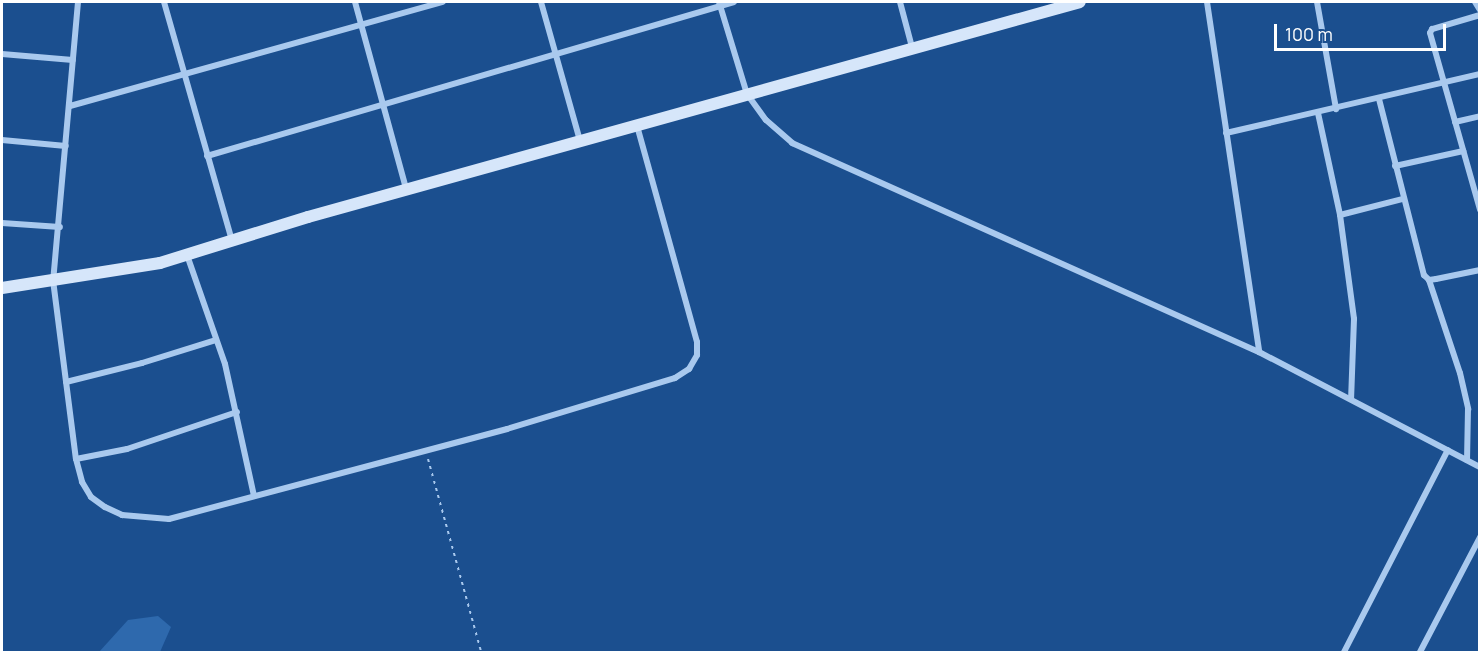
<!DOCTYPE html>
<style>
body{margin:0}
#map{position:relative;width:1481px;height:654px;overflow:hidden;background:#1b4f8f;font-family:Manrope,sans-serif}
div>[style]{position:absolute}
.green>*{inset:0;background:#2e69ad}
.path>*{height:2px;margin-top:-1px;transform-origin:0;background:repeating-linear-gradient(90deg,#a9c9ee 0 3px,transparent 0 7.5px)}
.street>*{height:6px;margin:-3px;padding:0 3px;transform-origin:3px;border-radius:3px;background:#a9c9ee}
.secondary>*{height:12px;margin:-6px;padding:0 6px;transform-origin:6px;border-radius:6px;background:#d6e6fa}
span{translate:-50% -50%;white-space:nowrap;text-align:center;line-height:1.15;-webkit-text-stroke:6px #1b4f8f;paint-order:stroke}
.frame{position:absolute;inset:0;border:3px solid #fff;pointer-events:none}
.scale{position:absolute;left:1274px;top:24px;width:172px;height:27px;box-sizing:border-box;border:3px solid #fff;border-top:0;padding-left:8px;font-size:18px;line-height:21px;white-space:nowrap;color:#fff;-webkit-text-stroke:4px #1b4f8f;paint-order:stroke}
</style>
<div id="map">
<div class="green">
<i style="clip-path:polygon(158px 616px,171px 627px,160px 652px,99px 652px,128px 620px)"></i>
</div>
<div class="path">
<i style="left:428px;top:459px;width:200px;rotate:74.6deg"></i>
</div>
<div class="street">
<i style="left:78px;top:2px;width:279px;rotate:95.1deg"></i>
<i style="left:53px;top:280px;width:180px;rotate:82.7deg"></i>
<i style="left:76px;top:459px;width:24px;rotate:75deg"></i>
<i style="left:82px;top:482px;width:17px;rotate:59deg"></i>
<i style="left:91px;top:497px;width:17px;rotate:36deg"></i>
<i style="left:105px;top:507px;width:19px;rotate:25deg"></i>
<i style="left:122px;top:515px;width:47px;rotate:4.9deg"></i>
<i style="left:169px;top:519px;width:350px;rotate:-14.9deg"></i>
<i style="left:507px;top:429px;width:176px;rotate:-16.9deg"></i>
<i style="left:675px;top:378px;width:17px;rotate:-33deg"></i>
<i style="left:689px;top:369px;width:16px;rotate:-60deg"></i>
<i style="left:697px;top:355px;width:13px;rotate:-90deg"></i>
<i style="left:697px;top:342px;width:225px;rotate:-105.5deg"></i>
<i style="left:164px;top:2px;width:248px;rotate:74.1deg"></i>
<i style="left:355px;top:2px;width:194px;rotate:74.7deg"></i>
<i style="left:541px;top:2px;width:144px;rotate:74.3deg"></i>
<i style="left:719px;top:2px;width:96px;rotate:73.1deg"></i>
<i style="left:747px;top:94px;width:32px;rotate:54deg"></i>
<i style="left:766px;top:120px;width:35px;rotate:41deg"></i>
<i style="left:792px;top:143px;width:512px;rotate:24.11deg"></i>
<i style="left:1259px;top:352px;width:249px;rotate:27.5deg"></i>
<i style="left:900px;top:2px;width:47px;rotate:75.1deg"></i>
<i style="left:1207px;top:2px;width:354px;rotate:81.5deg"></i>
<i style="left:1317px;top:2px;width:109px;rotate:79.9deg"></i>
<i style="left:1475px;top:2px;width:9px;rotate:58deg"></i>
<i style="left:1480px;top:15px;width:50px;rotate:163.7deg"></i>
<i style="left:1432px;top:29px;width:4px;rotate:117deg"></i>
<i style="left:1430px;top:33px;width:184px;rotate:74.2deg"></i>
<i style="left:2px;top:54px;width:71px;rotate:4.8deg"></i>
<i style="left:1379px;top:99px;width:182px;rotate:75.7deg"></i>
<i style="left:1424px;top:275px;width:7px;rotate:45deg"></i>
<i style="left:1429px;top:280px;width:7px;rotate:-8deg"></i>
<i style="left:1436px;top:279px;width:45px;rotate:-11.6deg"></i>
<i style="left:70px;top:106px;width:387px;rotate:-15.6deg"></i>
<i style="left:1318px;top:113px;width:104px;rotate:77.8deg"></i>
<i style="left:1340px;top:215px;width:105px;rotate:82.3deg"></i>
<i style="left:1354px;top:319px;width:80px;rotate:92.1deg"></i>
<i style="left:1455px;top:122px;width:26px;rotate:-13deg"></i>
<i style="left:1226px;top:133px;width:261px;rotate:-13.1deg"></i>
<i style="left:2px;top:140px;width:64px;rotate:5.4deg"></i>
<i style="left:207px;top:156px;width:549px;rotate:-16.29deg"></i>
<i style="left:1395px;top:166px;width:70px;rotate:-12.4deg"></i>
<i style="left:1340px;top:215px;width:65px;rotate:-14.3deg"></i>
<i style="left:2px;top:223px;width:58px;rotate:3.9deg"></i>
<i style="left:187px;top:255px;width:115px;rotate:70.8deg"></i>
<i style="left:225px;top:364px;width:135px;rotate:77.6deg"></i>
<i style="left:1429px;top:280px;width:98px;rotate:71.6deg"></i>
<i style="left:1460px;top:373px;width:37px;rotate:77deg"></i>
<i style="left:1468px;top:409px;width:51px;rotate:91.1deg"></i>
<i style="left:66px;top:382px;width:78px;rotate:-14deg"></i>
<i style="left:142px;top:363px;width:77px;rotate:-17.3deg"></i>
<i style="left:76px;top:459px;width:52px;rotate:-11.1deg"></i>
<i style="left:127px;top:449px;width:116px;rotate:-18.6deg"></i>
<i style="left:1344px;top:652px;width:227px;rotate:-62.8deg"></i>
<i style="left:1420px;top:652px;width:130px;rotate:-62.4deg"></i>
</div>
<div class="secondary">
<i style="left:2px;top:288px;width:160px;rotate:-9deg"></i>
<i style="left:160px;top:263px;width:155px;rotate:-17.3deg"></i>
<i style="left:308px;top:217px;width:801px;rotate:-15.56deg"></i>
</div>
<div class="frame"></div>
<div class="scale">100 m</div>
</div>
